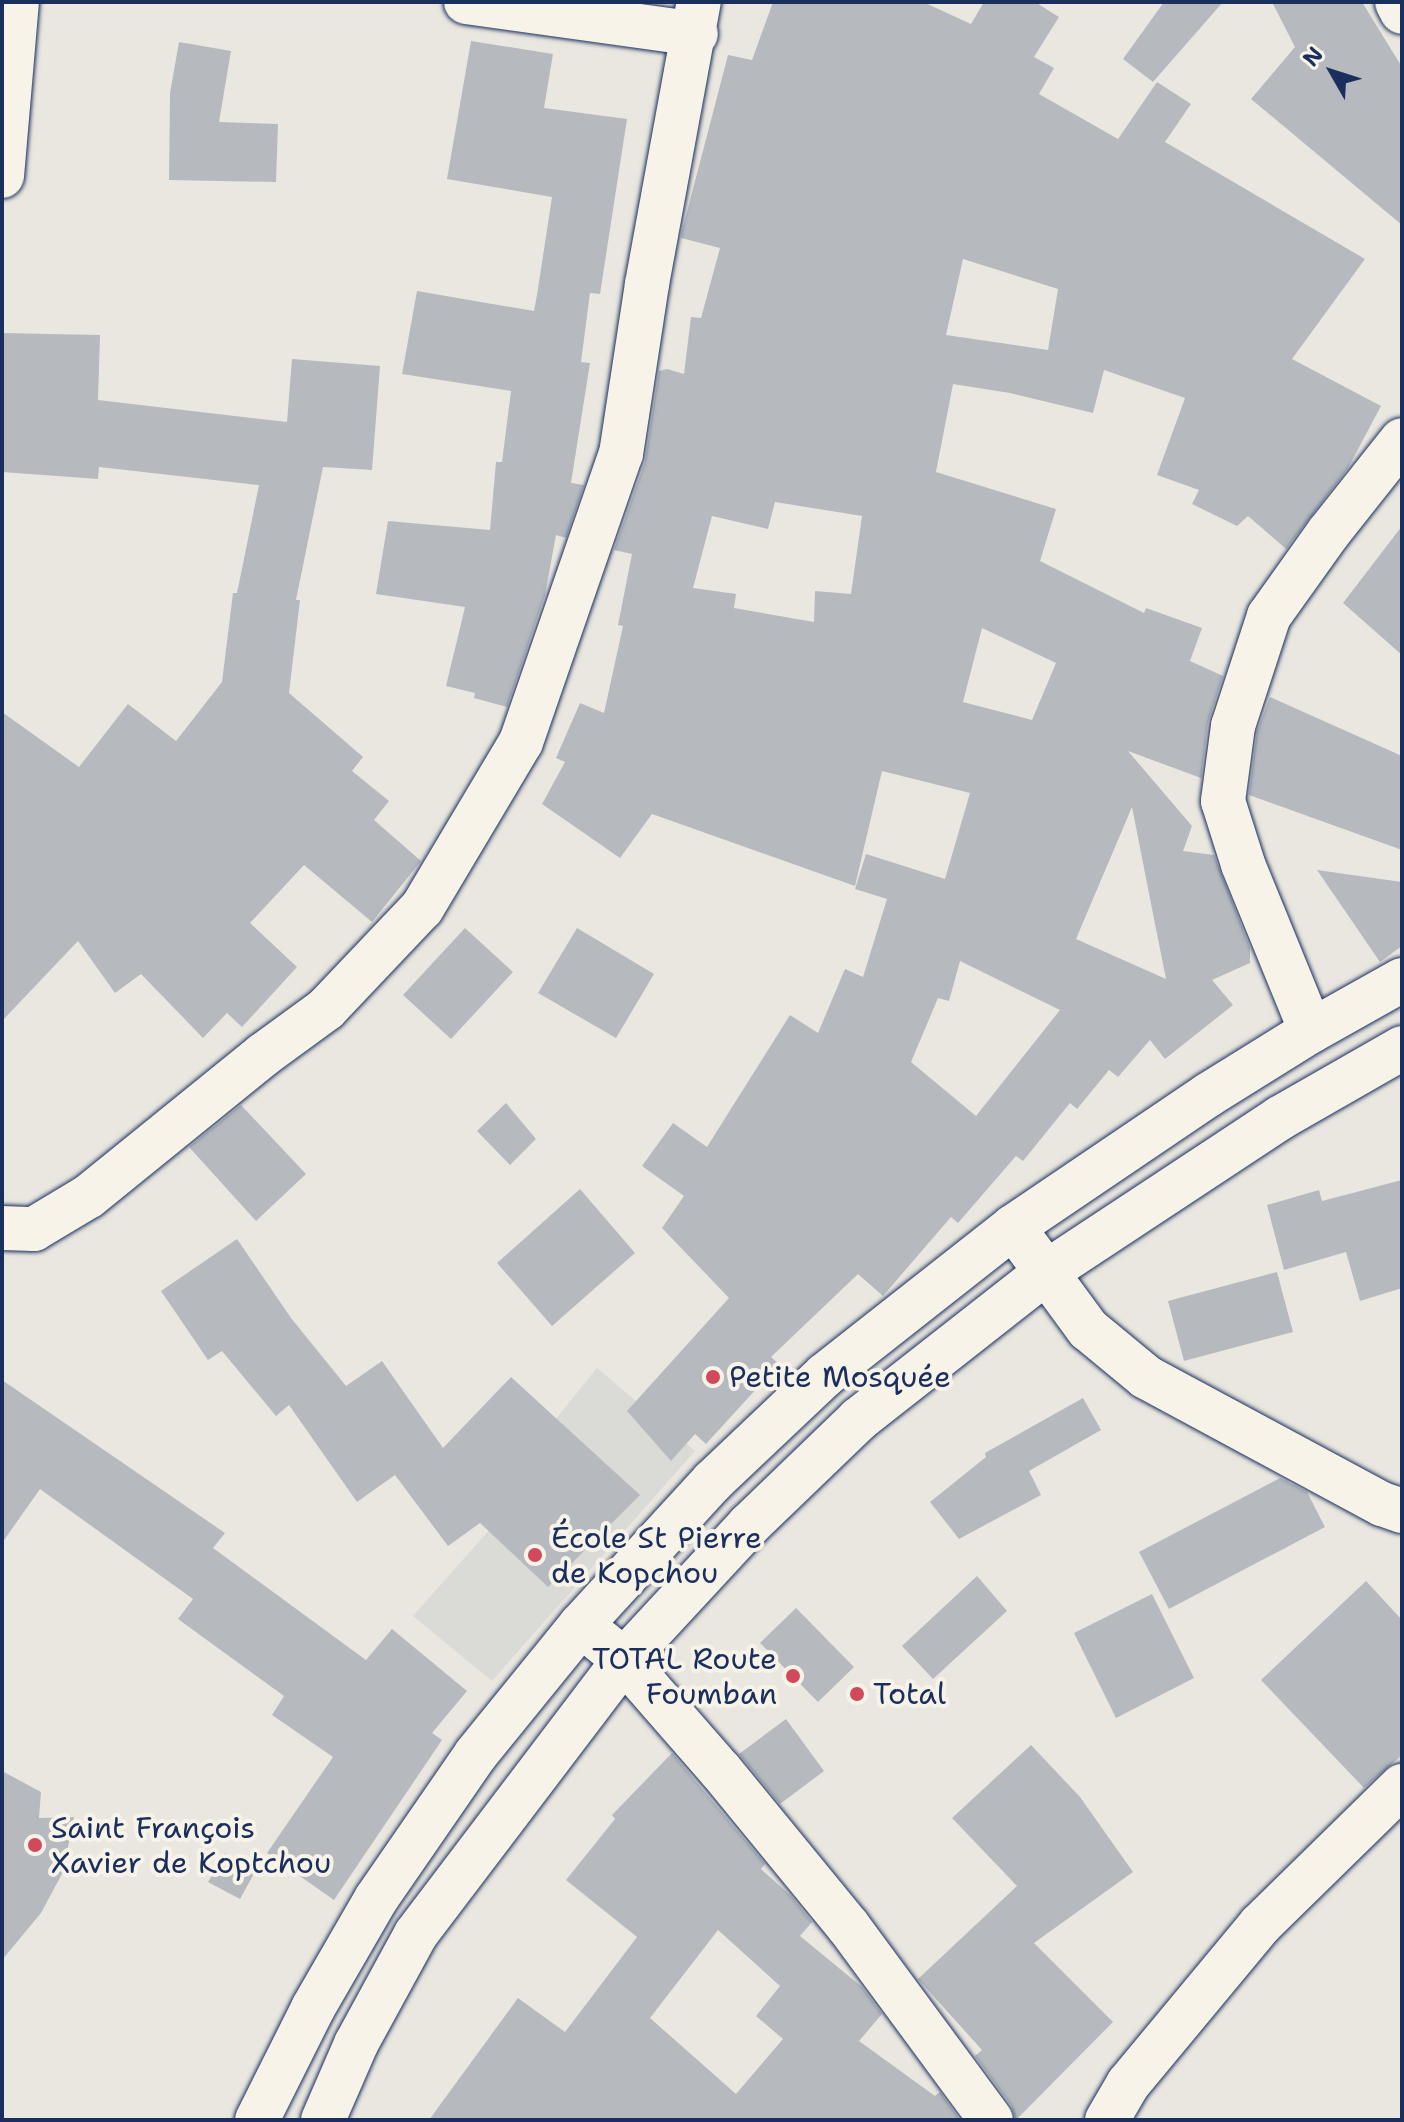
<!DOCTYPE html>
<meta charset="utf-8">
<style>
body{margin:0}
#map{position:relative;width:1404px;height:2122px;overflow:hidden;background:#eae7e0;font-family:"Shantell Sans",sans-serif}
div>[style]{position:absolute}
.built>*{inset:0;background:#dadad6}
.building>*{inset:0;background:#b6babf}
.roads{filter:drop-shadow(0 0 2px #1b2f5e) drop-shadow(0 0 2px #1b2f5e)}
.minor>*{height:44px;margin:-22px;padding:0 22px;transform-origin:22px;border-radius:22px;background:#f7f3e8}
.highway>*{height:44px;margin:-22px;padding:0 22px;transform-origin:22px;border-radius:22px;background:#f7f3e8}
.dots>*{width:22px;height:22px;translate:-50% -50%;box-sizing:border-box;border:4px solid #f7f3e8;border-radius:50%}
span{translate:-50% -50%;white-space:nowrap;text-align:center;line-height:1.15;-webkit-text-stroke:8px #f7f3e8;paint-order:stroke}
.poi-label{font-size:30px;color:#1b2f5e}
.left{translate:0 -50%;text-align:left}
.right{translate:-100% -50%;text-align:right}
.frame{position:absolute;inset:0;border:4px solid #1b2f5e;pointer-events:none}
.north{position:absolute;left:1292px;top:32px;width:80px;height:80px;-webkit-text-stroke:6px #f7f3e8;paint-order:stroke;rotate:309deg;font-size:22px;font-weight:700;line-height:32px;text-align:center;color:#1b2f5e}
.north::after{content:'';display:block;margin:auto;width:28px;height:36px;background:#1b2f5e;clip-path:polygon(50% 0,100% 100%,50% 72%,0 100%)}
</style>
<div id="map">
<div class="built">
<i style="clip-path:polygon(597px 1368px,695px 1451px,492px 1681px,413px 1616px,521px 1494px,512px 1473px)"></i>
</div>
<div class="building">
<i style="clip-path:polygon(evenodd,773px 2px,923px 2px,971px 24px,984px 2px,1035px 2px,1059px 17px,1034px 57px,1054px 68px,1039px 94px,1118px 139px,1157px 82px,1191px 104px,1165px 142px,1365px 259px,1292px 359px,1381px 406px,1348px 468px,1286px 549px,1248px 516px,1237px 526px,1192px 504px,1199px 490px,1157px 475px,1185px 398px,1104px 370px,1093px 413px,1010px 393px,953px 384px,936px 472px,1056px 509px,1040px 561px,1144px 613px,1146px 608px,1202px 628px,1190px 661px,1223px 676px,1208px 722px,1201px 778px,1128px 751px,1192px 826px,1183px 851px,1214px 855px,1250px 948px,1250px 963px,1212px 980px,1233px 1005px,1165px 1059px,1150px 1040px,1118px 1077px,1109px 1070px,1077px 1109px,1070px 1103px,1023px 1161px,1016px 1156px,958px 1223px,951px 1217px,883px 1296px,858px 1274px,771px 1357px,779px 1364px,706px 1444px,695px 1434px,671px 1461px,627px 1411px,729px 1298px,662px 1228px,684px 1196px,642px 1166px,673px 1123px,707px 1147px,790px 1015px,818px 1033px,845px 969px,863px 977px,887px 899px,855px 889px,866px 854px,945px 879px,970px 793px,882px 771px,855px 886px,652px 814px,620px 858px,542px 804px,565px 762px,556px 758px,580px 703px,604px 713px,623px 626px,618px 625px,632px 554px,614px 550px,645px 462px,659px 371px,667px 369px,684px 374px,691px 317px,701px 318px,720px 248px,681px 238px,682px 231px,728px 55px,752px 60px,773px 2px,963px 259px,1058px 289px,1048px 350px,946px 335px,963px 259px,773px 2px,775px 502px,862px 516px,851px 594px,815px 591px,814px 622px,734px 608px,736px 594px,693px 588px,712px 516px,768px 529px,775px 502px,773px 2px,982px 628px,1056px 663px,1032px 720px,963px 702px,982px 628px,773px 2px,1132px 807px,1155px 924px,1166px 979px,1076px 939px,1132px 807px,773px 2px,960px 961px,1060px 1010px,976px 1116px,911px 1062px,938px 998px,949px 1001px,960px 961px)"></i>
<i style="clip-path:polygon(1164px 2px,1223px 2px,1153px 82px,1123px 59px)"></i>
<i style="clip-path:polygon(1272px 2px,1362px 2px,1402px 67px,1402px 225px,1251px 99px,1295px 47px)"></i>
<i style="clip-path:polygon(471px 41px,553px 54px,544px 108px,627px 119px,600px 294px,590px 293px,581px 362px,590px 363px,571px 483px,584px 485px,566px 538px,556px 535px,545px 595px,507px 707px,474px 698px,475px 693px,446px 686px,465px 607px,376px 594px,388px 521px,490px 530px,496px 462px,502px 462px,511px 391px,402px 374px,417px 291px,534px 311px,537px 295px,552px 197px,447px 179px)"></i>
<i style="clip-path:polygon(179px 42px,231px 51px,219px 122px,278px 124px,276px 182px,169px 180px,170px 93px)"></i>
<i style="clip-path:polygon(2px 333px,100px 335px,98px 400px,287px 422px,292px 359px,380px 366px,372px 470px,323px 467px,296px 600px,300px 600px,289px 693px,363px 757px,352px 771px,389px 801px,374px 820px,421px 861px,372px 922px,304px 865px,250px 923px,297px 967px,242px 1027px,227px 1013px,203px 1038px,141px 974px,115px 993px,78px 941px,2px 1021px,2px 712px,79px 767px,128px 704px,176px 741px,222px 682px,233px 593px,237px 593px,259px 485px,99px 467px,98px 479px,2px 472px)"></i>
<i style="clip-path:polygon(1402px 526px,1402px 655px,1343px 603px)"></i>
<i style="clip-path:polygon(1270px 697px,1402px 756px,1402px 850px,1249px 795px,1257px 732px)"></i>
<i style="clip-path:polygon(1317px 870px,1402px 882px,1402px 946px,1380px 962px)"></i>
<i style="clip-path:polygon(465px 928px,513px 972px,451px 1039px,403px 995px)"></i>
<i style="clip-path:polygon(577px 928px,654px 974px,616px 1038px,538px 993px)"></i>
<i style="clip-path:polygon(506px 1103px,536px 1139px,510px 1165px,477px 1131px)"></i>
<i style="clip-path:polygon(241px 1105px,306px 1174px,256px 1221px,189px 1147px)"></i>
<i style="clip-path:polygon(1402px 1180px,1402px 1288px,1360px 1301px,1346px 1252px,1284px 1270px,1267px 1205px,1319px 1190px,1322px 1201px)"></i>
<i style="clip-path:polygon(580px 1189px,635px 1253px,552px 1326px,497px 1263px)"></i>
<i style="clip-path:polygon(237px 1239px,291px 1318px,346px 1386px,382px 1361px,443px 1448px,511px 1377px,640px 1495px,548px 1587px,480px 1523px,448px 1546px,395px 1475px,357px 1502px,289px 1405px,276px 1416px,222px 1351px,208px 1360px,161px 1291px)"></i>
<i style="clip-path:polygon(1277px 1272px,1293px 1332px,1184px 1361px,1168px 1301px)"></i>
<i style="clip-path:polygon(2px 1380px,225px 1533px,213px 1548px,366px 1660px,392px 1629px,467px 1691px,432px 1733px,442px 1740px,334px 1900px,267px 1853px,333px 1757px,272px 1715px,284px 1696px,178px 1619px,193px 1599px,40px 1489px,2px 1543px)"></i>
<i style="clip-path:polygon(1083px 1398px,1101px 1430px,1029px 1471px,1041px 1495px,959px 1539px,930px 1502px,986px 1457px,985px 1453px)"></i>
<i style="clip-path:polygon(1280px 1478px,1307px 1492px,1325px 1527px,1169px 1609px,1139px 1552px)"></i>
<i style="clip-path:polygon(977px 1576px,1007px 1611px,933px 1679px,902px 1646px)"></i>
<i style="clip-path:polygon(1366px 1581px,1402px 1620px,1402px 1755px,1364px 1788px,1261px 1680px)"></i>
<i style="clip-path:polygon(1152px 1594px,1194px 1678px,1116px 1718px,1074px 1633px)"></i>
<i style="clip-path:polygon(796px 1608px,854px 1667px,818px 1702px,760px 1643px)"></i>
<i style="clip-path:polygon(786px 1719px,824px 1771px,780px 1804px,739px 1754px)"></i>
<i style="clip-path:polygon(1031px 1745px,1080px 1797px,1133px 1872px,1034px 1943px,1113px 2022px,1016px 2120px,1011px 2105px,975px 2056px,982px 2050px,918px 1979px,1017px 1886px,952px 1818px)"></i>
<i style="clip-path:polygon(evenodd,672px 1753px,765px 1864px,761px 1869px,790px 1895px,812px 1922px,800px 1936px,862px 1987px,882px 2014px,859px 2041px,935px 2096px,940px 2092px,960px 2120px,429px 2120px,518px 1998px,565px 2032px,637px 1937px,566px 1880px,615px 1819px,612px 1815px,672px 1753px,718px 1930px,780px 1986px,756px 2016px,783px 2039px,736px 2094px,650px 2018px,718px 1930px)"></i>
<i style="clip-path:polygon(2px 1771px,41px 1792px,39px 1818px,74px 1817px,63px 1872px,41px 1913px,2px 1960px)"></i>
<i style="clip-path:polygon(225px 1853px,256px 1870px,240px 1899px,208px 1882px)"></i>
</div>
<div class="roads">
<div class="minor">
<i style="left:466px;top:2px;width:232px;rotate:7.9deg"></i>
<i style="left:1397px;top:2px;width:11px;rotate:63deg"></i>
<i style="left:2px;top:176px;width:175px;rotate:-85.1deg"></i>
<i style="left:1311px;top:1031px;width:180px;rotate:-112.2deg"></i>
<i style="left:1243px;top:864px;width:66px;rotate:-107.6deg"></i>
<i style="left:1223px;top:801px;width:76px;rotate:-82.4deg"></i>
<i style="left:1233px;top:726px;width:116px;rotate:-71.9deg"></i>
<i style="left:1269px;top:616px;width:103px;rotate:-54.5deg"></i>
<i style="left:1329px;top:532px;width:117px;rotate:-51.6deg"></i>
<i style="left:1013px;top:1227px;width:127px;rotate:53.7deg"></i>
<i style="left:1088px;top:1329px;width:75px;rotate:39.6deg"></i>
<i style="left:1146px;top:1377px;width:268px;rotate:28.3deg"></i>
<i style="left:1382px;top:1504px;width:21px;rotate:19deg"></i>
<i style="left:2px;top:1228px;width:32px;rotate:2deg"></i>
<i style="left:34px;top:1229px;width:64px;rotate:-31deg"></i>
<i style="left:89px;top:1196px;width:224px;rotate:-39deg"></i>
<i style="left:263px;top:1055px;width:78px;rotate:-36.1deg"></i>
<i style="left:326px;top:1009px;width:139px;rotate:-46.5deg"></i>
<i style="left:422px;top:908px;width:193px;rotate:-59.2deg"></i>
<i style="left:521px;top:742px;width:305px;rotate:-70.9deg"></i>
<i style="left:621px;top:454px;width:172px;rotate:-81.3deg"></i>
<i style="left:647px;top:284px;width:287px;rotate:-79.6deg"></i>
<i style="left:581px;top:1625px;width:55px;rotate:39.1deg"></i>
<i style="left:624px;top:1660px;width:147px;rotate:48.9deg"></i>
<i style="left:721px;top:1771px;width:200px;rotate:50.7deg"></i>
<i style="left:848px;top:1926px;width:241px;rotate:53.6deg"></i>
<i style="left:1107px;top:2120px;width:42px;rotate:-59.7deg"></i>
<i style="left:1128px;top:2084px;width:207px;rotate:-50.3deg"></i>
<i style="left:1260px;top:1925px;width:199px;rotate:-44.4deg"></i>
</div>
<div class="highway">
<i style="left:257px;top:2120px;width:125px;rotate:-63.4deg"></i>
<i style="left:313px;top:2008px;width:126px;rotate:-60deg"></i>
<i style="left:376px;top:1899px;width:176px;rotate:-55.4deg"></i>
<i style="left:476px;top:1754px;width:166px;rotate:-50.9deg"></i>
<i style="left:581px;top:1625px;width:195px;rotate:-47.5deg"></i>
<i style="left:713px;top:1481px;width:154px;rotate:-43.4deg"></i>
<i style="left:825px;top:1375px;width:239px;rotate:-38.2deg"></i>
<i style="left:1013px;top:1227px;width:235px;rotate:-34.1deg"></i>
<i style="left:1208px;top:1095px;width:121px;rotate:-31.9deg"></i>
<i style="left:1311px;top:1031px;width:104px;rotate:-29.3deg"></i>
<i style="left:323px;top:2120px;width:83px;rotate:-66.5deg"></i>
<i style="left:356px;top:2044px;width:125px;rotate:-61.4deg"></i>
<i style="left:416px;top:1934px;width:344px;rotate:-52.8deg"></i>
<i style="left:624px;top:1660px;width:184px;rotate:-47.2deg"></i>
<i style="left:749px;top:1525px;width:153px;rotate:-43.9deg"></i>
<i style="left:859px;top:1419px;width:236px;rotate:-38.1deg"></i>
<i style="left:1045px;top:1273px;width:282px;rotate:-33.4deg"></i>
<i style="left:1280px;top:1118px;width:141px;rotate:-29.8deg"></i>
</div>
</div>
<div class="dots">
<i style="left:713px;top:1377px;background:#d1495b"></i>
<i style="left:535px;top:1555px;background:#d1495b"></i>
<i style="left:793px;top:1676px;background:#d1495b"></i>
<i style="left:857px;top:1694px;background:#d1495b"></i>
<i style="left:35px;top:1845px;background:#d1495b"></i>
</div>
<div class="poi-label">
<span class="left" style="left:729px;top:1377px">Petite Mosquée</span>
<span class="left" style="left:551px;top:1555px">École St Pierre<br>de Kopchou</span>
<span class="right" style="left:777px;top:1676px">TOTAL Route<br>Foumban</span>
<span class="left" style="left:873px;top:1694px">Total</span>
<span class="left" style="left:51px;top:1845px">Saint François<br>Xavier de Koptchou</span>
</div>
<div class="frame"></div>
<div class="north">N</div>
</div>
